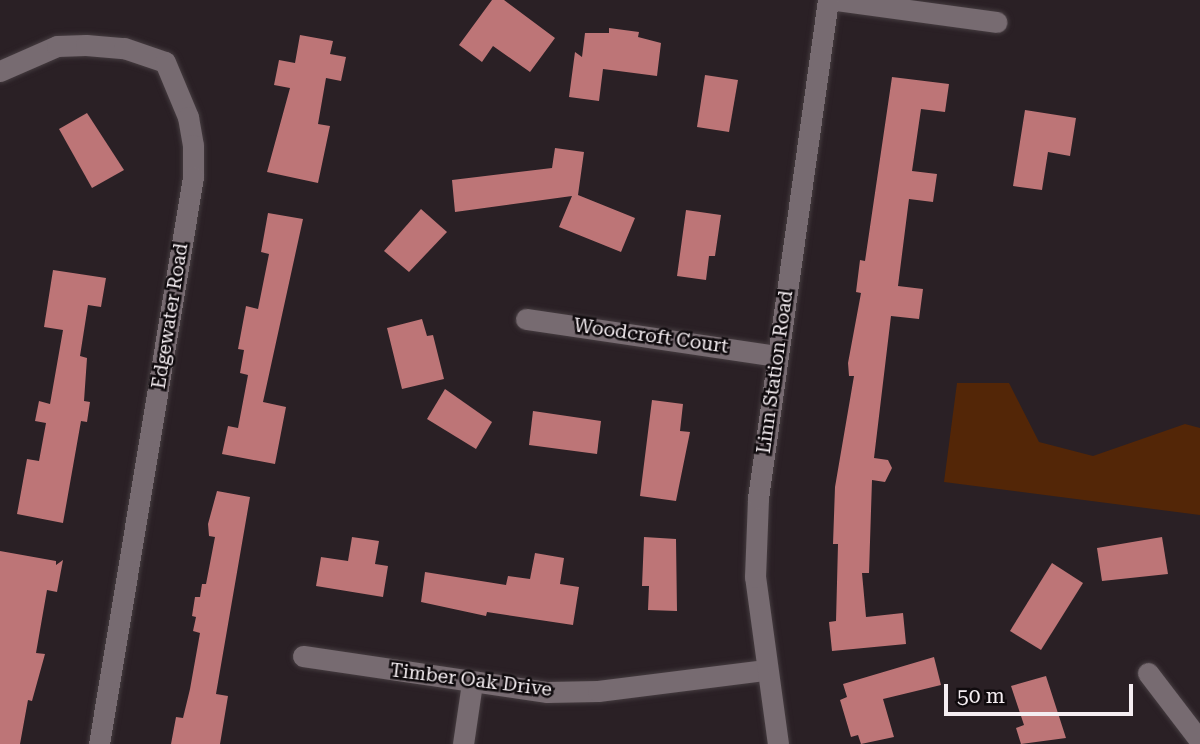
<!DOCTYPE html>
<style>
body{margin:0}
#map{position:relative;width:1200px;height:744px;overflow:hidden;background:#2a2025;font-family:"Roboto Serif",serif}
div>[style]{position:absolute}
.green>*{inset:0;background:#532607}
.building>*{inset:0;background:#bd7577}
.roads{filter:drop-shadow(0 0 2px #453c40) drop-shadow(0 0 2px #453c40)}
.minor>*{height:21px;margin:-10.5px;padding:0 10.5px;transform-origin:10.5px;border-radius:10.5px;background:#776b71}
span{translate:-50% -50%;white-space:nowrap;text-align:center;line-height:1.15;-webkit-text-stroke:5px #100b0e;paint-order:stroke}
.street-label{font-size:19px;color:#f5eef2}
.scale{position:absolute;left:944px;top:684px;width:189px;height:32px;box-sizing:border-box;border:4px solid #f5eef2;border-top:0;padding-left:9px;font-size:21px;line-height:24px;white-space:nowrap;color:#f5eef2;-webkit-text-stroke:5px #100b0e;paint-order:stroke}
</style>
<div id="map">
<div class="green">
<i style="clip-path:polygon(957px 383px,1009px 383px,1039px 442px,1093px 456px,1185px 424px,1200px 428px,1200px 515px,944px 482px)"></i>
</div>
<div class="building">
<i style="clip-path:polygon(492px 0,504px 0,555px 38px,530px 72px,493px 46px,482px 62px,459px 45px)"></i>
<i style="clip-path:polygon(609px 28px,639px 32px,638px 37px,661px 43px,657px 76px,603px 69px,599px 101px,569px 97px,575px 52px,582px 57px,585px 33px,609px 33px)"></i>
<i style="clip-path:polygon(300px 35px,333px 41px,330px 54px,346px 57px,341px 81px,326px 78px,318px 124px,330px 126px,318px 183px,267px 172px,290px 88px,274px 85px,279px 60px,295px 63px)"></i>
<i style="clip-path:polygon(705px 75px,738px 80px,729px 132px,697px 127px)"></i>
<i style="clip-path:polygon(892px 77px,949px 84px,945px 112px,921px 109px,912px 171px,937px 174px,933px 202px,909px 199px,898px 286px,923px 289px,919px 319px,891px 316px,874px 458px,888px 460px,892px 468px,885px 482px,872px 480px,869px 573px,862px 573px,866px 617px,903px 613px,906px 644px,832px 651px,829px 622px,836px 621px,838px 544px,833px 544px,835px 487px,854px 376px,849px 376px,848px 363px,861px 293px,856px 292px,860px 260px,865px 261px)"></i>
<i style="clip-path:polygon(1025px 110px,1076px 118px,1070px 156px,1048px 152px,1042px 190px,1013px 186px)"></i>
<i style="clip-path:polygon(87px 113px,124px 170px,92px 188px,59px 129px)"></i>
<i style="clip-path:polygon(555px 148px,584px 152px,578px 195px,635px 218px,621px 252px,559px 227px,572px 196px,455px 212px,452px 180px,552px 168px)"></i>
<i style="clip-path:polygon(421px 209px,447px 232px,409px 272px,384px 251px)"></i>
<i style="clip-path:polygon(686px 210px,721px 215px,715px 256px,709px 256px,706px 280px,677px 276px)"></i>
<i style="clip-path:polygon(268px 213px,303px 219px,263px 402px,286px 407px,275px 464px,222px 454px,228px 426px,238px 428px,248px 375px,240px 373px,244px 350px,238px 349px,246px 306px,258px 309px,269px 254px,261px 252px)"></i>
<i style="clip-path:polygon(53px 270px,106px 278px,101px 307px,88px 305px,80px 356px,87px 358px,84px 401px,90px 402px,87px 422px,81px 421px,63px 523px,17px 514px,27px 459px,39px 461px,46px 423px,35px 421px,39px 401px,50px 404px,63px 330px,44px 327px)"></i>
<i style="clip-path:polygon(422px 319px,427px 336px,433px 335px,444px 379px,402px 389px,387px 328px)"></i>
<i style="clip-path:polygon(445px 389px,492px 422px,476px 449px,427px 419px)"></i>
<i style="clip-path:polygon(652px 400px,683px 404px,680px 431px,690px 432px,676px 501px,640px 496px)"></i>
<i style="clip-path:polygon(533px 411px,601px 421px,597px 454px,529px 445px)"></i>
<i style="clip-path:polygon(217px 491px,250px 497px,216px 694px,228px 696px,220px 744px,171px 744px,176px 717px,183px 718px,190px 689px,200px 633px,193px 631px,196px 617px,192px 616px,195px 597px,200px 597px,202px 584px,206px 584px,215px 537px,209px 536px,208px 524px)"></i>
<i style="clip-path:polygon(352px 537px,379px 541px,375px 564px,388px 566px,383px 597px,316px 586px,321px 557px,348px 561px)"></i>
<i style="clip-path:polygon(644px 537px,676px 539px,677px 611px,648px 610px,649px 586px,642px 586px)"></i>
<i style="clip-path:polygon(1162px 537px,1168px 574px,1102px 581px,1097px 548px)"></i>
<i style="clip-path:polygon(0 551px,56px 561px,56px 565px,63px 560px,57px 592px,47px 590px,36px 653px,45px 654px,32px 701px,28px 700px,20px 744px,0 744px)"></i>
<i style="clip-path:polygon(535px 553px,564px 558px,560px 584px,579px 587px,573px 625px,487px 612px,486px 616px,421px 602px,425px 572px,506px 585px,508px 576px,530px 579px)"></i>
<i style="clip-path:polygon(1052px 563px,1083px 583px,1041px 650px,1010px 631px)"></i>
<i style="clip-path:polygon(934px 657px,941px 685px,883px 699px,894px 737px,861px 744px,858px 735px,851px 737px,840px 700px,847px 697px,843px 684px)"></i>
<i style="clip-path:polygon(1046px 676px,1066px 738px,1021px 744px,1016px 728px,1024px 725px,1011px 686px)"></i>
</div>
<div class="roads">
<div class="minor">
<i style="left:836px;top:0;width:162px;rotate:7.8deg"></i>
<i style="left:0;top:71px;width:62px;rotate:-23.7deg"></i>
<i style="left:57px;top:46px;width:29px;rotate:-2deg"></i>
<i style="left:86px;top:45px;width:38px;rotate:5deg"></i>
<i style="left:124px;top:48px;width:43px;rotate:18.9deg"></i>
<i style="left:165px;top:62px;width:60px;rotate:67.3deg"></i>
<i style="left:188px;top:117px;width:28px;rotate:80deg"></i>
<i style="left:193px;top:145px;width:32px;rotate:90deg"></i>
<i style="left:193px;top:177px;width:575px;rotate:99.41deg"></i>
<i style="left:526px;top:319px;width:254px;rotate:8.4deg"></i>
<i style="left:303px;top:656px;width:247px;rotate:8.4deg"></i>
<i style="left:547px;top:692px;width:51px;rotate:-1.1deg"></i>
<i style="left:598px;top:691px;width:167px;rotate:-7.2deg"></i>
<i style="left:1148px;top:673px;width:86px;rotate:52.6deg"></i>
<i style="left:463px;top:744px;width:62px;rotate:-81.6deg"></i>
<i style="left:778px;top:744px;width:169px;rotate:-97.8deg"></i>
<i style="left:755px;top:577px;width:79px;rotate:-87.8deg"></i>
<i style="left:758px;top:498px;width:503px;rotate:-82deg"></i>
</div>
</div>
<div class="street-label">
<span style="left:170px;top:316px;rotate:-81deg">Edgewater Road</span>
<span style="left:651px;top:336px;rotate:8deg">Woodcroft Court</span>
<span style="left:775px;top:372px;rotate:-82deg">Linn Station Road</span>
<span style="left:471px;top:680px;rotate:7deg">Timber Oak Drive</span>
</div>
<div class="scale">50 m</div>
</div>
